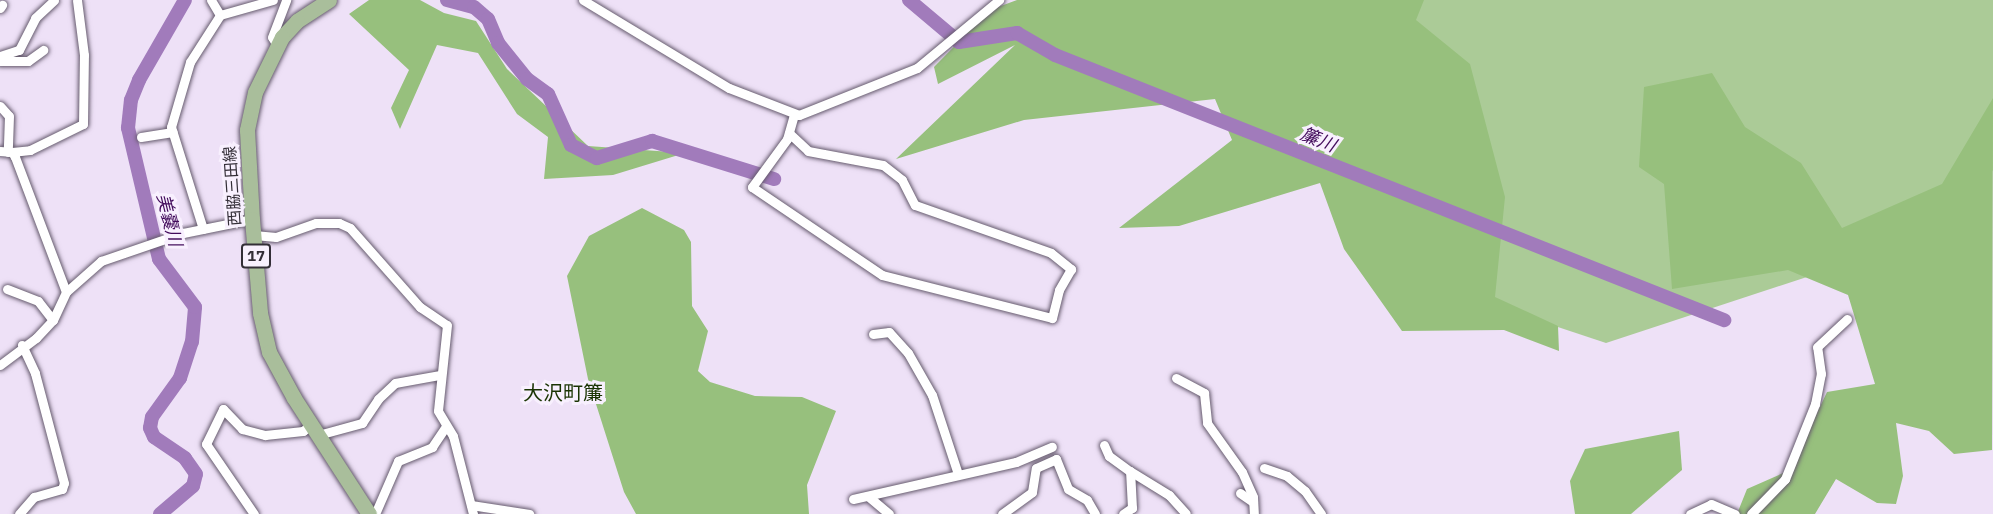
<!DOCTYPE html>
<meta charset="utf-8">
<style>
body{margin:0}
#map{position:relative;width:1993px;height:514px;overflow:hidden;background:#eee1f7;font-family:"IBM Plex Sans","Noto Sans JP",sans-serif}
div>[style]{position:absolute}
.green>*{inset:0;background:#abcb97}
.forest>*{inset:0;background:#97c07d}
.river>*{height:14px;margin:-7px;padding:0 7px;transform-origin:7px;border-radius:7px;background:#a17bbb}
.roads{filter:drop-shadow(0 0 2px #665b6e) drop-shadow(0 0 2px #665b6e)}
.minor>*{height:9px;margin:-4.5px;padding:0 4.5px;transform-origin:4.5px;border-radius:4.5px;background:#fff}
.primary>*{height:15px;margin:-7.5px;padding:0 7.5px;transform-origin:7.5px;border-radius:7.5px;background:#a9be9b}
span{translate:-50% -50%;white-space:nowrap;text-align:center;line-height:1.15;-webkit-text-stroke:6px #f8f0fe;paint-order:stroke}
.shield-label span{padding:2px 4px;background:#f8f0fe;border:2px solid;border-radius:4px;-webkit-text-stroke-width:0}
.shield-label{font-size:15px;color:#332e37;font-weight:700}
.street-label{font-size:16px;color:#332e37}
.water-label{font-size:18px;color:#420b5b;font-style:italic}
.quarter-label{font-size:20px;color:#1a3403}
</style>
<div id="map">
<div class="green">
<i style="clip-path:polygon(1400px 0,1993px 0,1993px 170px,1953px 229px,1606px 343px,1474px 299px)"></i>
</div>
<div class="forest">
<i style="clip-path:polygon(369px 0,420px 0,444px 13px,476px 21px,507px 69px,588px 146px,685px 153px,613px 175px,544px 179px,548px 137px,517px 114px,478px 53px,437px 45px,400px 129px,391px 108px,409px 70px,349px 14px)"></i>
<i style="clip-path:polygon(1017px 0,1424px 0,1416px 20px,1470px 64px,1505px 197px,1495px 297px,1558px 326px,1559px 351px,1504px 330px,1402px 331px,1344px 249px,1320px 183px,1179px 226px,1119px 228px,1232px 140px,1215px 99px,1024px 120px,896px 159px,1015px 45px,938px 84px,934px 67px,990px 10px)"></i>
<i style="clip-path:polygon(1712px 73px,1745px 127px,1801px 163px,1842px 228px,1942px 184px,1993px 98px,1992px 450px,1954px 454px,1929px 431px,1896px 423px,1903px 476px,1896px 504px,1877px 503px,1836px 479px,1815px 514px,1737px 514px,1747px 489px,1790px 470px,1827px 392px,1875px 384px,1848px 295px,1788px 270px,1672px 289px,1664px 184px,1639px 167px,1644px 87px)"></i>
<i style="clip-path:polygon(642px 208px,684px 230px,691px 242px,692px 306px,708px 331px,698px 371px,710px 382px,755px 396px,802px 397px,836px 411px,807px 485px,809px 514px,636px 514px,624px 492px,588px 379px,567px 276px,589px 236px)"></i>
<i style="clip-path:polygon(1679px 431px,1682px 470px,1631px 514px,1575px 514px,1570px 481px,1585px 449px)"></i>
</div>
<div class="river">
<i style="left:447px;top:0;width:28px;rotate:15deg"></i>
<i style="left:474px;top:7px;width:18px;rotate:41deg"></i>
<i style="left:488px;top:19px;width:26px;rotate:67deg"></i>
<i style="left:498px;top:43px;width:46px;rotate:51.1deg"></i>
<i style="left:527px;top:79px;width:26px;rotate:36deg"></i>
<i style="left:548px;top:94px;width:56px;rotate:65.7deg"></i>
<i style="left:571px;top:145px;width:29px;rotate:27deg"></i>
<i style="left:597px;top:158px;width:58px;rotate:-17.2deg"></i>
<i style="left:652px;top:141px;width:128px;rotate:17.3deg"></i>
<i style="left:909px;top:0;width:65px;rotate:40deg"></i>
<i style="left:959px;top:42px;width:59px;rotate:-8.8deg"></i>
<i style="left:1017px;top:33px;width:44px;rotate:30.1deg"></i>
<i style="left:1055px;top:55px;width:720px;rotate:21.61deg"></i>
<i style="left:160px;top:514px;width:43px;rotate:-40.3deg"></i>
<i style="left:193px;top:486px;width:12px;rotate:-76deg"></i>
<i style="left:196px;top:474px;width:19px;rotate:-125deg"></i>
<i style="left:185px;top:458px;width:37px;rotate:-146deg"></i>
<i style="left:154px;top:437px;width:10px;rotate:-114deg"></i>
<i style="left:150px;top:428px;width:11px;rotate:-80deg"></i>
<i style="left:152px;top:417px;width:48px;rotate:-54.3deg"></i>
<i style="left:180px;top:378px;width:38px;rotate:-72deg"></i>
<i style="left:192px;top:342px;width:35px;rotate:-85deg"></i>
<i style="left:195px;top:307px;width:60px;rotate:-126.9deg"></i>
<i style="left:159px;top:259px;width:135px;rotate:-103.3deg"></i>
<i style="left:128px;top:128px;width:28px;rotate:-84deg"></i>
<i style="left:131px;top:100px;width:22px;rotate:-68deg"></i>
<i style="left:139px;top:80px;width:92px;rotate:-60.1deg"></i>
</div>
<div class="roads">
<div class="minor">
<i style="left:211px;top:0;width:17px;rotate:59deg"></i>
<i style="left:583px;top:0;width:170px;rotate:31.1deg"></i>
<i style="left:729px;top:88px;width:75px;rotate:21.1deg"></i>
<i style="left:799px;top:115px;width:127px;rotate:-21.7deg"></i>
<i style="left:917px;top:68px;width:107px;rotate:-39.7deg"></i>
<i style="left:0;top:8px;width:4px;rotate:-56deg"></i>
<i style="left:277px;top:45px;width:9px;rotate:-122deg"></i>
<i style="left:272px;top:37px;width:40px;rotate:-69deg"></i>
<i style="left:0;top:56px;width:20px;rotate:-18deg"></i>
<i style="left:19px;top:50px;width:36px;rotate:-63deg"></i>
<i style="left:35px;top:18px;width:26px;rotate:-43deg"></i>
<i style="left:0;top:61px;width:28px"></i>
<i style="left:28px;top:61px;width:19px;rotate:-36deg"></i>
<i style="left:0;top:106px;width:13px;rotate:48deg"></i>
<i style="left:9px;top:116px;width:36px;rotate:92deg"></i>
<i style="left:789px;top:133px;width:26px;rotate:43deg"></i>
<i style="left:808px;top:151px;width:76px;rotate:10.6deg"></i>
<i style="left:883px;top:165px;width:24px;rotate:38deg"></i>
<i style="left:902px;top:180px;width:28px;rotate:63deg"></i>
<i style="left:915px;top:205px;width:144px;rotate:19.4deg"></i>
<i style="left:1051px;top:253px;width:26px;rotate:39deg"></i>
<i style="left:1071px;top:269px;width:24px;rotate:120deg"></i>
<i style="left:1059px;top:290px;width:29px;rotate:104deg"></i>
<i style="left:1052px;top:318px;width:175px;rotate:-165.8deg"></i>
<i style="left:882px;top:275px;width:157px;rotate:-145.9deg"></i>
<i style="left:752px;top:187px;width:59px;rotate:-53.9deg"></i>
<i style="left:787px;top:139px;width:25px;rotate:-74deg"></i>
<i style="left:141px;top:137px;width:32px;rotate:-9deg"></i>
<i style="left:0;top:151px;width:12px;rotate:5deg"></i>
<i style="left:12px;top:152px;width:6px;rotate:59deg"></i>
<i style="left:15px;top:157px;width:144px;rotate:69.3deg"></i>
<i style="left:12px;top:152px;width:18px;rotate:-6deg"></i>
<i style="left:30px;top:150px;width:59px;rotate:-26.1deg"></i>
<i style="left:83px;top:124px;width:69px;rotate:-89.2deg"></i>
<i style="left:84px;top:55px;width:55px;rotate:-97.3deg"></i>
<i style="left:203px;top:229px;width:107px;rotate:-107.4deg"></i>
<i style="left:171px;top:127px;width:68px;rotate:-73.7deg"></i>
<i style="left:190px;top:62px;width:56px;rotate:-57.4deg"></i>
<i style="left:220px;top:15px;width:55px;rotate:-15.8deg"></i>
<i style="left:254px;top:235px;width:22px;rotate:5deg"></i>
<i style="left:276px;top:237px;width:42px;rotate:-19.3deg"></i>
<i style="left:316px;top:223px;width:23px"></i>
<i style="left:339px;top:223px;width:12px;rotate:24deg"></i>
<i style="left:350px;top:228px;width:106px;rotate:48.5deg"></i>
<i style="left:420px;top:307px;width:32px;rotate:34deg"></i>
<i style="left:447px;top:325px;width:86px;rotate:96deg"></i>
<i style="left:438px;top:411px;width:29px;rotate:59deg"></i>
<i style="left:453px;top:436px;width:81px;rotate:75.6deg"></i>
<i style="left:7px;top:289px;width:33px;rotate:21deg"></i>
<i style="left:38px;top:301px;width:24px;rotate:52deg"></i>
<i style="left:873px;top:334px;width:16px;rotate:-7deg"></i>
<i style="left:889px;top:332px;width:28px;rotate:48deg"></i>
<i style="left:908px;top:353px;width:48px;rotate:60.3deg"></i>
<i style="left:932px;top:395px;width:83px;rotate:71.8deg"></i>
<i style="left:0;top:365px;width:45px;rotate:-36.9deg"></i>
<i style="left:36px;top:338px;width:25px;rotate:-47deg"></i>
<i style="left:53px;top:320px;width:31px;rotate:-65deg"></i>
<i style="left:66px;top:292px;width:47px;rotate:-41.5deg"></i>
<i style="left:101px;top:261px;width:87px;rotate:-18.9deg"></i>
<i style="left:183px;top:233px;width:70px;rotate:-11.5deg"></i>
<i style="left:1176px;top:378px;width:32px;rotate:28deg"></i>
<i style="left:1204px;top:393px;width:30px;rotate:84deg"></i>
<i style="left:1207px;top:423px;width:60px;rotate:54.5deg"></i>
<i style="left:1242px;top:472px;width:27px;rotate:66deg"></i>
<i style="left:1253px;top:497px;width:17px;rotate:87deg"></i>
<i style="left:318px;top:435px;width:46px;rotate:-15.3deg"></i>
<i style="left:362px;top:423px;width:29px;rotate:-56deg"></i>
<i style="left:378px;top:399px;width:23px;rotate:-43deg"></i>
<i style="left:395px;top:383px;width:46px;rotate:-10.1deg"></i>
<i style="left:1104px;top:445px;width:12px;rotate:66deg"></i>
<i style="left:1109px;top:456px;width:26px;rotate:36deg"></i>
<i style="left:1264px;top:468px;width:24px;rotate:19deg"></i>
<i style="left:1287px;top:476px;width:23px;rotate:40deg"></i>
<i style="left:1305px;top:491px;width:28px;rotate:55deg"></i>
<i style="left:1240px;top:493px;width:16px;rotate:35deg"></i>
<i style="left:869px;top:497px;width:26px;rotate:40deg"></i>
<i style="left:853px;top:499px;width:167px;rotate:-12.8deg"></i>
<i style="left:1016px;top:462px;width:39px;rotate:-23deg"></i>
<i style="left:471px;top:505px;width:59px;rotate:8.8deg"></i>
<i style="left:19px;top:514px;width:23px;rotate:-49deg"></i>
<i style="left:34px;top:497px;width:29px;rotate:-16deg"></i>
<i style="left:62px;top:489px;width:6px;rotate:-72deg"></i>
<i style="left:64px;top:483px;width:114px;rotate:-104.8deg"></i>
<i style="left:35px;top:373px;width:31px;rotate:-115deg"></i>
<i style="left:254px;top:514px;width:85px;rotate:-124.4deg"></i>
<i style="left:206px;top:444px;width:39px;rotate:-64deg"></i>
<i style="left:223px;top:409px;width:28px;rotate:46deg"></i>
<i style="left:242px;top:429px;width:24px;rotate:15deg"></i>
<i style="left:265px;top:435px;width:38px;rotate:-6deg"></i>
<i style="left:303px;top:431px;width:11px;rotate:-41deg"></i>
<i style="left:375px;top:514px;width:58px;rotate:-66.5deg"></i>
<i style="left:398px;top:461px;width:37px;rotate:-22deg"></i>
<i style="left:432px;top:447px;width:25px;rotate:-56deg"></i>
<i style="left:1002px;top:514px;width:37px;rotate:-36deg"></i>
<i style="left:1032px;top:492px;width:24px;rotate:-81deg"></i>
<i style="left:1036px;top:468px;width:22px;rotate:-24deg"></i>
<i style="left:1056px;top:459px;width:32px;rotate:68deg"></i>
<i style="left:1068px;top:489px;width:22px;rotate:30deg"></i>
<i style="left:1087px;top:500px;width:16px;rotate:60deg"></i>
<i style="left:1123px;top:514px;width:11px;rotate:-34deg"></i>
<i style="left:1132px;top:508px;width:37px;rotate:-93deg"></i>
<i style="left:1130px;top:471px;width:46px;rotate:31.6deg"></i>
<i style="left:1169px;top:495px;width:25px;rotate:48deg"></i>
<i style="left:1690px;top:514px;width:23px;rotate:-25deg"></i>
<i style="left:1711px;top:504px;width:26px;rotate:23deg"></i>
<i style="left:1751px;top:514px;width:49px;rotate:-45.8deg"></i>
<i style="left:1785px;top:479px;width:81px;rotate:-68.2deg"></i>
<i style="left:1815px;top:404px;width:31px;rotate:-79deg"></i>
<i style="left:1821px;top:374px;width:27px;rotate:-98deg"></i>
<i style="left:1817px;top:347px;width:41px;rotate:-43deg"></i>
</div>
<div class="primary">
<i style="left:329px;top:0;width:38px;rotate:147deg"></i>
<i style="left:297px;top:21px;width:22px;rotate:133deg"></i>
<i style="left:282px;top:37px;width:61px;rotate:116.1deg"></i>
<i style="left:255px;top:92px;width:39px;rotate:102deg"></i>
<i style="left:247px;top:130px;width:89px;rotate:86.8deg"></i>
<i style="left:252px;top:219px;width:94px;rotate:85.1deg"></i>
<i style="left:260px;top:313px;width:40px;rotate:77deg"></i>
<i style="left:269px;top:352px;width:52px;rotate:61.5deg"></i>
<i style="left:294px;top:398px;width:138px;rotate:57.1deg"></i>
</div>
</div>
<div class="shield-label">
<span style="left:256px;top:256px">17</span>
</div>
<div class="street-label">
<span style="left:232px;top:186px;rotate:-94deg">西脇三田線</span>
</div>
<div class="water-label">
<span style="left:1318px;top:140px;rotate:22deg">簾川</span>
<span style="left:169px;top:220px;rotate:76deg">美嚢川</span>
</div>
<div class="quarter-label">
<span style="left:563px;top:392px">大沢町簾</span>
</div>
</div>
